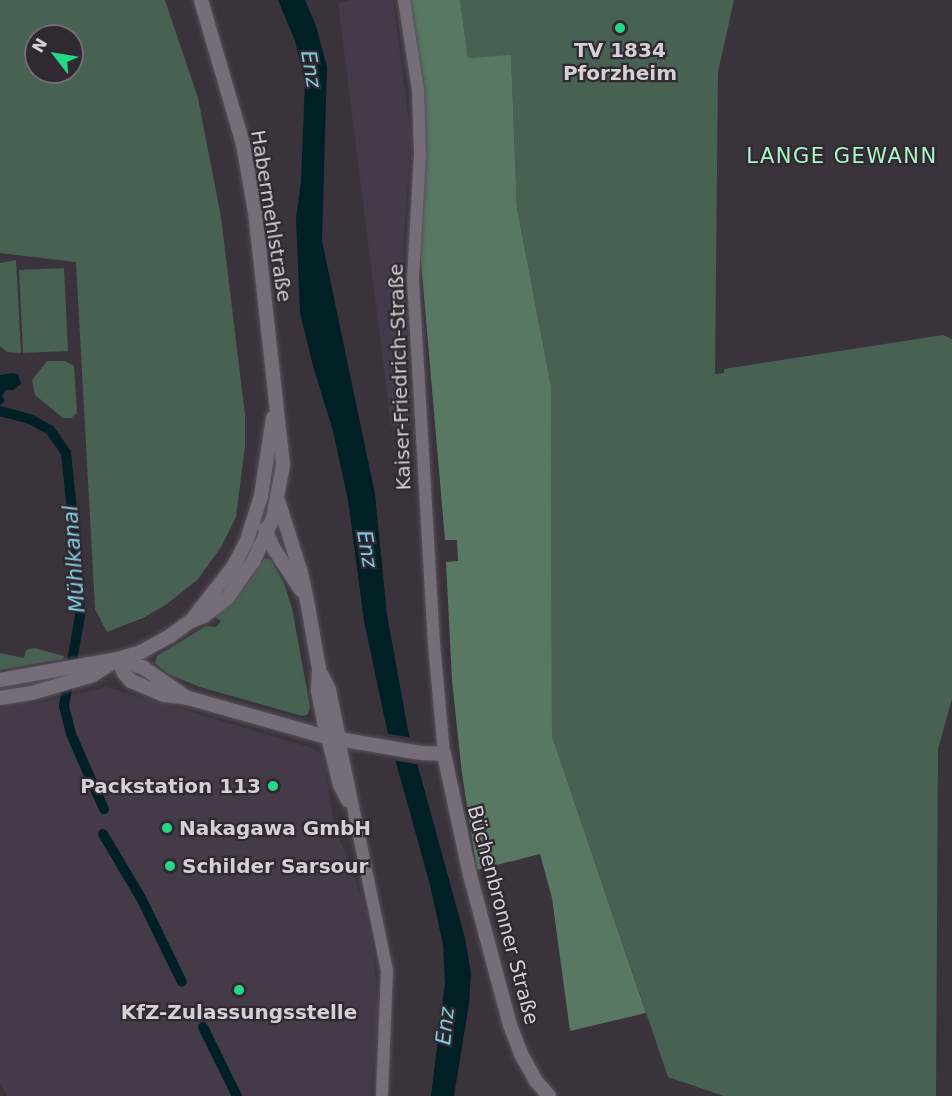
<!DOCTYPE html>
<meta charset="utf-8">
<style>
body{margin:0}
#map{position:relative;width:952px;height:1096px;overflow:hidden;background:#3a333c;font-family:"DejaVu Sans",sans-serif}
div>[style]{position:absolute}
.built>*{inset:0;background:#453a48}
.green>*{inset:0;background:#476252}
.forest>*{inset:0;background:#587864}
.water>*{inset:0;background:#002026}
.pier>*{inset:0;background:#3a333c}
.canal>*{height:10px;margin:-5px;padding:0 5px;transform-origin:5px;border-radius:5px;background:#002026}
.roads{filter:drop-shadow(0 0 2px #575158) drop-shadow(0 0 2px #575158)}
.tertiary>*{height:12px;margin:-6px;padding:0 6px;transform-origin:6px;border-radius:6px;background:#756d77}
.secondary>*{height:14px;margin:-7px;padding:0 7px;transform-origin:7px;border-radius:7px;background:#756d77}
.dots>*{width:16px;height:16px;translate:-50% -50%;box-sizing:border-box;border:3px solid #302931;border-radius:50%}
span{translate:-50% -50%;white-space:nowrap;text-align:center;line-height:1.15;-webkit-text-stroke:4.5px #302931;paint-order:stroke}
.poi-label{font-size:20px;color:#d4d0d5;font-weight:700}
.right{translate:-100% -50%;text-align:right}
.left{translate:0 -50%;text-align:left}
.street-label{font-size:20px;color:#d4d0d5}
.water-label{font-size:21px;color:#80ccdd;font-style:italic}
.neighbourhood-label{font-size:21px;color:#a9f6c6;letter-spacing:1.5px}
.north{position:absolute;left:24px;top:24px;width:60px;height:60px;box-sizing:border-box;background:#302931;border:2px solid #726c73;border-radius:50%;rotate:301deg;font-size:16px;font-weight:700;line-height:24px;text-align:center;color:#d4d0d5}
.north::after{content:'';display:block;margin:auto;width:21px;height:27px;background:#24d886;clip-path:polygon(50% 0,100% 100%,50% 72%,0 100%)}
</style>
<div id="map">
<div class="built">
<i style="clip-path:polygon(350px 0,393px 0,411px 136px,403px 252px,412px 426px,391px 426px,338px 3px)"></i>
<i style="clip-path:polygon(106px 687px,310px 747px,319px 752px,324px 761px,334px 825px,363px 900px,374px 954px,378px 1005px,371px 1096px,7px 1096px,0 1082px,0 708px,42px 702px)"></i>
</div>
<div class="green">
<i style="clip-path:polygon(evenodd,0 0,165px 0,198px 98px,221px 217px,245px 415px,245px 446px,236px 517px,221px 547px,198px 579px,167px 604px,143px 618px,107px 632px,95px 609px,76px 262px,0 253px,0 0,36px 36px,72px 36px,72px 72px,36px 72px,36px 36px)"></i>
<i style="clip-path:polygon(460px 0,734px 0,718px 72px,715px 374px,724px 373px,724px 369px,943px 335px,952px 339px,952px 699px,938px 749px,936px 1096px,724px 1096px,668px 1077px,552px 736px,551px 386px,517px 208px,511px 56px,468px 58px)"></i>
<i style="clip-path:polygon(16px 260px,21px 353px,7px 352px,0 346px,0 263px)"></i>
<i style="clip-path:polygon(64px 268px,68px 351px,23px 353px,19px 270px)"></i>
<i style="clip-path:polygon(47px 361px,65px 361px,74px 366px,77px 413px,71px 418px,63px 418px,35px 395px,32px 380px)"></i>
<i style="clip-path:polygon(264px 558px,271px 560px,284px 583px,292px 608px,310px 707px,308px 714px,302px 716px,200px 687px,168px 674px,155px 663px,157px 656px,206px 626px,216px 627px,221px 621px,215px 617px,244px 588px)"></i>
<i style="clip-path:polygon(34px 648px,64px 656px,63px 659px,0 670px,0 653px,24px 658px,26px 650px)"></i>
</div>
<div class="forest">
<i style="clip-path:polygon(407px 0,460px 0,468px 58px,511px 55px,517px 208px,551px 386px,552px 736px,646px 1013px,570px 1031px,552px 898px,540px 854px,477px 870px,462px 774px,452px 680px,446px 562px,458px 561px,457px 540px,445px 540px,420px 250px,424px 151px)"></i>
</div>
<div class="water">
<i style="clip-path:polygon(278px 0,305px 0,316px 26px,327px 67px,322px 241px,375px 494px,387px 615px,408px 730px,465px 938px,471px 973px,469px 1004px,454px 1096px,431px 1096px,445px 983px,443px 945px,430px 885px,387px 730px,364px 621px,348px 500px,333px 431px,313px 366px,300px 313px,296px 218px,301px 182px,305px 81px,295px 41px)"></i>
<i style="clip-path:polygon(12px 373px,18px 374px,21px 384px,13px 390px,6px 390px,2px 396px,5px 400px,0 406px,0 375px)"></i>
</div>
<div class="pier">
<i style="clip-path:polygon(385px 733px,413px 738px,421px 765px,392px 760px)"></i>
</div>
<div class="canal">
<i style="left:0;top:411px;width:31px;rotate:15deg"></i>
<i style="left:30px;top:419px;width:23px;rotate:29deg"></i>
<i style="left:50px;top:430px;width:28px;rotate:55deg"></i>
<i style="left:66px;top:453px;width:98px;rotate:84.1deg"></i>
<i style="left:76px;top:550px;width:66px;rotate:86.5deg"></i>
<i style="left:80px;top:616px;width:91px;rotate:100.1deg"></i>
<i style="left:64px;top:706px;width:29px;rotate:76deg"></i>
<i style="left:71px;top:734px;width:82px;rotate:66.3deg"></i>
<i style="left:103px;top:834px;width:74px;rotate:59.3deg"></i>
<i style="left:141px;top:898px;width:93px;rotate:64deg"></i>
<i style="left:203px;top:1027px;width:77px;rotate:63.8deg"></i>
</div>
<div class="roads">
<div class="tertiary">
<i style="left:404px;top:0;width:91px;rotate:81.2deg"></i>
<i style="left:418px;top:90px;width:64px;rotate:88.2deg"></i>
<i style="left:420px;top:154px;width:126px;rotate:93.2deg"></i>
<i style="left:413px;top:280px;width:365px;rotate:86.7deg"></i>
<i style="left:434px;top:644px;width:110px;rotate:84.8deg"></i>
<i style="left:327px;top:737px;width:49px;rotate:76deg"></i>
<i style="left:339px;top:785px;width:18px;rotate:63deg"></i>
<i style="left:339px;top:739px;width:236px;rotate:78.3deg"></i>
<i style="left:387px;top:970px;width:126px;rotate:92.3deg"></i>
</div>
<div class="secondary">
<i style="left:279px;top:503px;width:73px;rotate:72.6deg"></i>
<i style="left:301px;top:573px;width:40px;rotate:78deg"></i>
<i style="left:309px;top:612px;width:58px;rotate:80deg"></i>
<i style="left:319px;top:669px;width:22px;rotate:93deg"></i>
<i style="left:318px;top:691px;width:47px;rotate:78.9deg"></i>
<i style="left:265px;top:529px;width:22px;rotate:66deg"></i>
<i style="left:274px;top:549px;width:49px;rotate:56.6deg"></i>
<i style="left:191px;top:621px;width:14px;rotate:-21deg"></i>
<i style="left:204px;top:616px;width:31px;rotate:-38deg"></i>
<i style="left:228px;top:597px;width:45px;rotate:-54.9deg"></i>
<i style="left:254px;top:560px;width:46px;rotate:-65.7deg"></i>
<i style="left:273px;top:518px;width:54px;rotate:-79.3deg"></i>
<i style="left:283px;top:465px;width:255px;rotate:-96.3deg"></i>
<i style="left:255px;top:212px;width:69px;rotate:-100deg"></i>
<i style="left:243px;top:144px;width:150px;rotate:-106.3deg"></i>
<i style="left:118px;top:659px;width:15px;rotate:67deg"></i>
<i style="left:124px;top:673px;width:11px;rotate:49deg"></i>
<i style="left:131px;top:681px;width:36px;rotate:23deg"></i>
<i style="left:164px;top:695px;width:24px;rotate:7deg"></i>
<i style="left:188px;top:698px;width:144px;rotate:15.7deg"></i>
<i style="left:327px;top:737px;width:95px;rotate:9.7deg"></i>
<i style="left:421px;top:753px;width:23px;rotate:2deg"></i>
<i style="left:444px;top:754px;width:124px;rotate:77.9deg"></i>
<i style="left:470px;top:875px;width:155px;rotate:75.1deg"></i>
<i style="left:510px;top:1025px;width:31px;rotate:69deg"></i>
<i style="left:521px;top:1054px;width:31px;rotate:61deg"></i>
<i style="left:536px;top:1081px;width:20px;rotate:49deg"></i>
<i style="left:120px;top:660px;width:25px;rotate:18deg"></i>
<i style="left:144px;top:668px;width:51px;rotate:34.6deg"></i>
<i style="left:320px;top:672px;width:20px;rotate:63deg"></i>
<i style="left:329px;top:690px;width:50px;rotate:78.5deg"></i>
<i style="left:0;top:680px;width:120px;rotate:-10.1deg"></i>
<i style="left:118px;top:659px;width:24px;rotate:-17deg"></i>
<i style="left:141px;top:652px;width:33px;rotate:-29deg"></i>
<i style="left:170px;top:636px;width:26px;rotate:-36deg"></i>
<i style="left:191px;top:621px;width:68px;rotate:-52.1deg"></i>
<i style="left:233px;top:567px;width:27px;rotate:-62deg"></i>
<i style="left:246px;top:543px;width:49px;rotate:-72.3deg"></i>
<i style="left:261px;top:496px;width:79px;rotate:-81.3deg"></i>
<i style="left:0;top:698px;width:32px;rotate:-9deg"></i>
<i style="left:32px;top:693px;width:64px;rotate:-16.4deg"></i>
<i style="left:93px;top:675px;width:27px;rotate:-33deg"></i>
</div>
</div>
<div class="dots">
<i style="left:620px;top:28px;background:#24d886"></i>
<i style="left:273px;top:786px;background:#24d886"></i>
<i style="left:167px;top:828px;background:#24d886"></i>
<i style="left:170px;top:866px;background:#24d886"></i>
<i style="left:239px;top:990px;background:#24d886"></i>
</div>
<div class="poi-label">
<span style="left:620px;top:62px">TV 1834<br>Pforzheim</span>
<span class="right" style="left:261px;top:786px">Packstation 113</span>
<span class="left" style="left:179px;top:828px">Nakagawa GmbH</span>
<span class="left" style="left:182px;top:866px">Schilder Sarsour</span>
<span style="left:239px;top:1012px">KfZ-Zulassungsstelle</span>
</div>
<div class="street-label">
<span style="left:271px;top:216px;rotate:81deg">Habermehlstraße</span>
<span style="left:400px;top:377px;rotate:-92deg">Kaiser-Friedrich-Straße</span>
<span style="left:503px;top:915px;rotate:75deg">Büchenbronner Straße</span>
</div>
<div class="water-label">
<span style="left:311px;top:69px;rotate:80deg">Enz</span>
<span style="left:367px;top:549px;rotate:80deg">Enz</span>
<span style="left:74px;top:559px;rotate:-94deg">Mühlkanal</span>
<span style="left:445px;top:1026px;rotate:-84deg">Enz</span>
</div>
<div class="neighbourhood-label">
<span style="left:842px;top:156px">LANGE GEWANN</span>
</div>
<div class="north">N</div>
</div>
